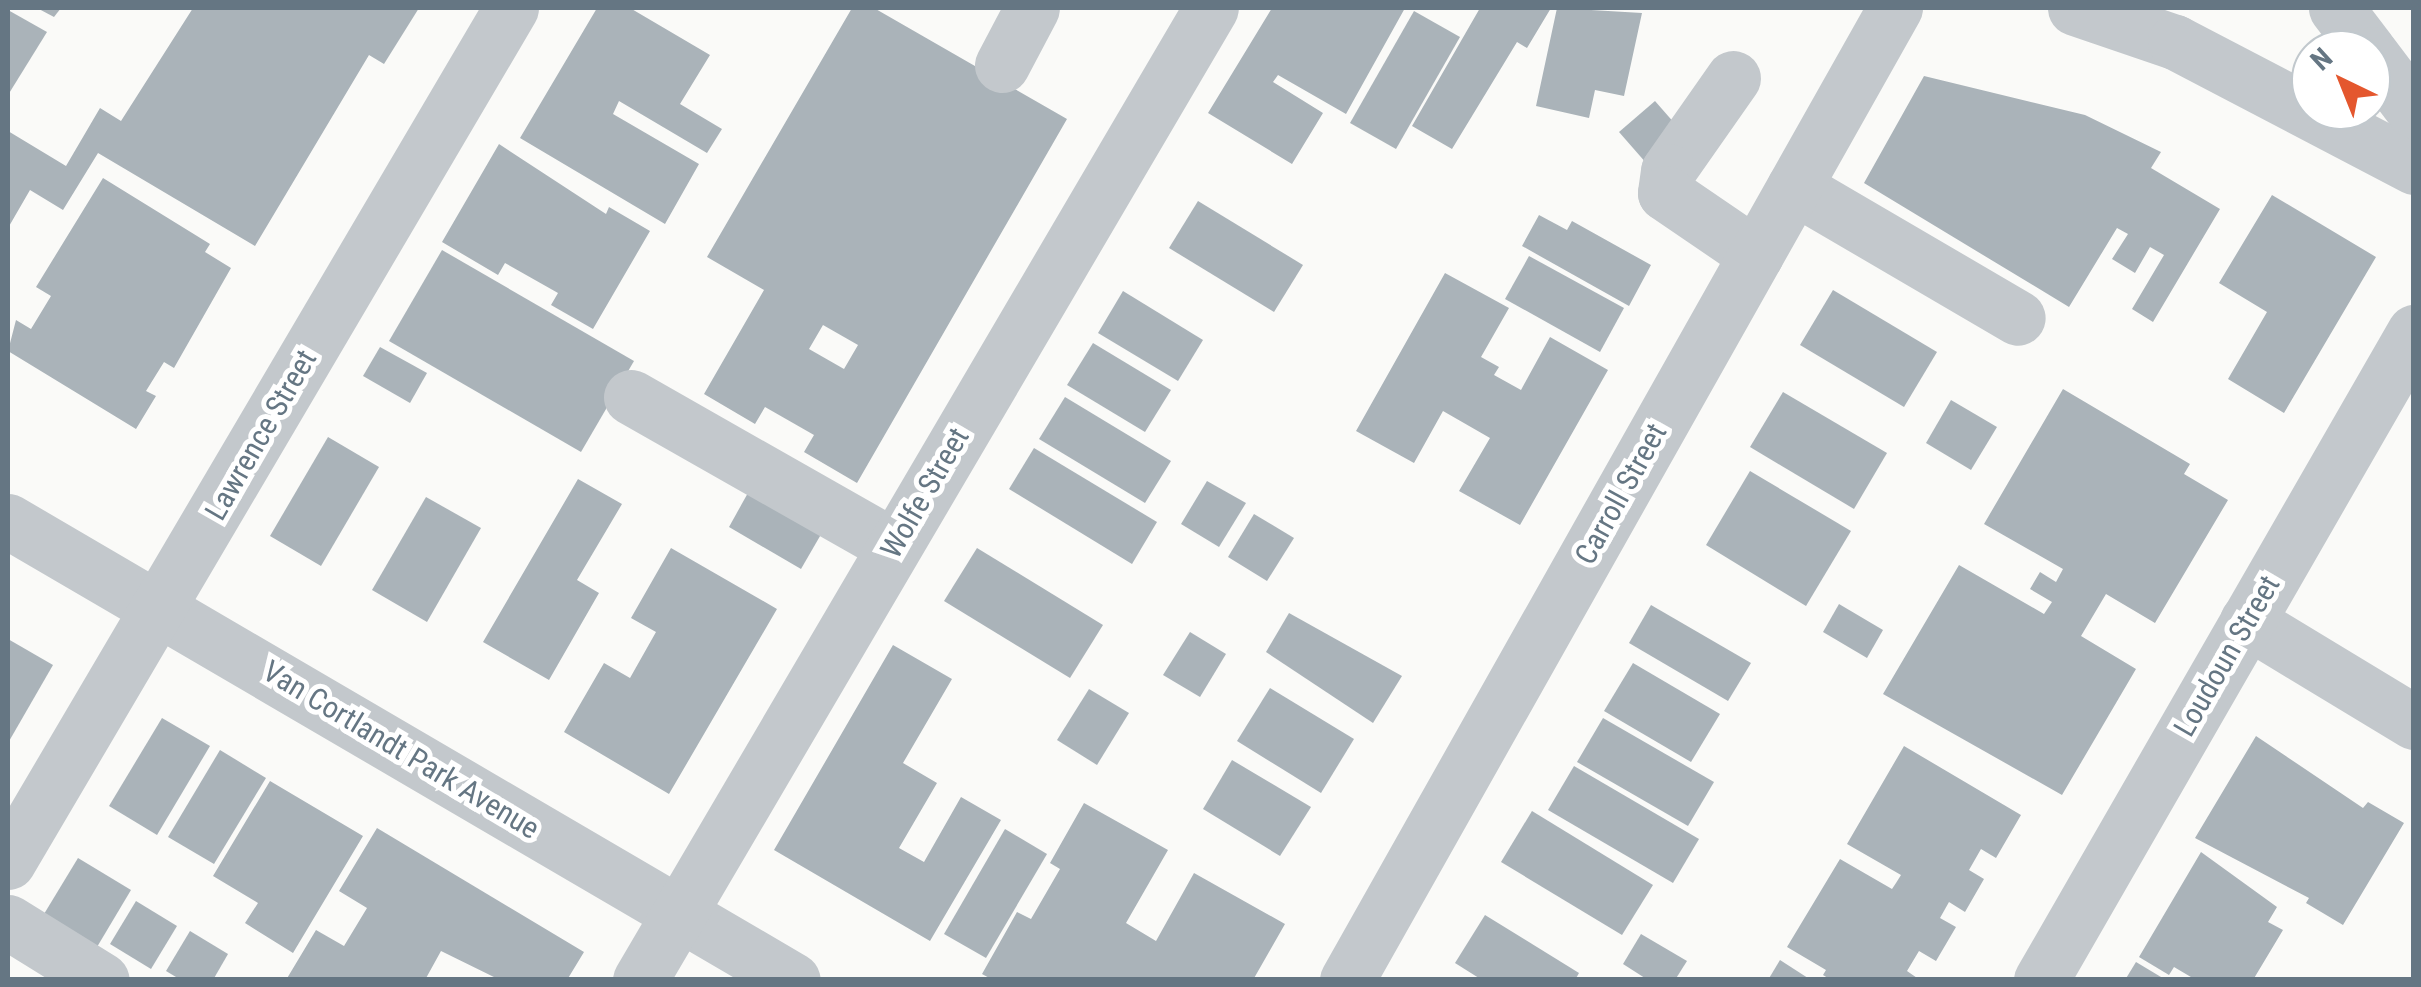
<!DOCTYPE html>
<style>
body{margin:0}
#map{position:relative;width:2421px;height:987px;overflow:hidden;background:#fafaf8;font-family:"Roboto Condensed",sans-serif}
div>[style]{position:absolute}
.building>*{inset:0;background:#aab3b9}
.minor>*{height:55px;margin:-27.5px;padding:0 27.5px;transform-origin:27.5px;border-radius:27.5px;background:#c3c8cc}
span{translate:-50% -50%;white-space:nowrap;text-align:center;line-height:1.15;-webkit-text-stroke:10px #fff;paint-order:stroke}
.street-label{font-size:30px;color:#657683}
.frame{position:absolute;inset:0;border:10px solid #657683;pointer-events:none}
.north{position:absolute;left:2291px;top:30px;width:100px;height:100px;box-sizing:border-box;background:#fff;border:2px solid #c1c8cd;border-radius:50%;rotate:317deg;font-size:28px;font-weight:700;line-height:40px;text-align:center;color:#657683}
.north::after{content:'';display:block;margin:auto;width:35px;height:45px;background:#e4572e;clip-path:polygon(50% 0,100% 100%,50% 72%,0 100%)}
</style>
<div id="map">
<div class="building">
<i style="clip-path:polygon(37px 8px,61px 8px,54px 17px)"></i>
<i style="clip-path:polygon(193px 8px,419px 8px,384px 64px,369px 55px,255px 246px,98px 153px,63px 210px,30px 190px,8px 228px,8px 131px,66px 166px,100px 108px,121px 121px)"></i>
<i style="clip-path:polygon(597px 8px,630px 8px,710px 55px,680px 104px,722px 129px,707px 153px,619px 101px,613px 114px,699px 164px,665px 224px,520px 138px)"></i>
<i style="clip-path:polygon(evenodd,852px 8px,874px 8px,1067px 119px,857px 483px,804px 452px,814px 435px,765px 407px,755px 424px,704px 394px,764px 290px,707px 257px,852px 8px,823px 325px,858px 345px,844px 369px,809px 349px,823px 325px)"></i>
<i style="clip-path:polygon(1272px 8px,1405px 8px,1346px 114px,1278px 75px,1273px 82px,1323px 113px,1292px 164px,1208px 113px)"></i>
<i style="clip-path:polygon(1480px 8px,1551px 8px,1527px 48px,1517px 42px,1452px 149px,1412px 126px)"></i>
<i style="clip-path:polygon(1557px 8px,1642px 13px,1624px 96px,1595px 90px,1589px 118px,1536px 106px)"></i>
<i style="clip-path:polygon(8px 10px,47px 32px,8px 95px)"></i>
<i style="clip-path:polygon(1414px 11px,1460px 37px,1396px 149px,1350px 123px)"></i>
<i style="clip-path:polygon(1924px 76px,2085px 115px,2161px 152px,2151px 168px,2220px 209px,2153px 322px,2132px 309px,2164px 255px,2150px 247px,2135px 273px,2112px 259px,2128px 234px,2117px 228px,2069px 307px,1864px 183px)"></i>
<i style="clip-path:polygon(1655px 101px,1683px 133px,1647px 164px,1619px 132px)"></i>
<i style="clip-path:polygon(499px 144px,606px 214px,609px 207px,650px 231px,593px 329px,551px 305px,558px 293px,505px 263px,498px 275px,442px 242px)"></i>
<i style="clip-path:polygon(103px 178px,210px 244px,205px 252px,231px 268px,174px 368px,164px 362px,146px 391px,156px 396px,136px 429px,8px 351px,16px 320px,31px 329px,51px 296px,36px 287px)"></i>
<i style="clip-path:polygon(2272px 195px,2376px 257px,2284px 413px,2228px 379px,2267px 312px,2219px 283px)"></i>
<i style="clip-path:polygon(1198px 201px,1303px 265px,1274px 312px,1169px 248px)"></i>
<i style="clip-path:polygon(1539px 215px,1567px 230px,1572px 221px,1651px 265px,1629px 306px,1522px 246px)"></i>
<i style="clip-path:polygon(442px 250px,634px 361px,581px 452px,389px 341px)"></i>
<i style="clip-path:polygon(1529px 256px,1624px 308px,1600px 352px,1505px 299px)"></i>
<i style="clip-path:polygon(1445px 273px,1509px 308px,1481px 357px,1499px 367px,1494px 375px,1521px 390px,1550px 337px,1608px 370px,1520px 525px,1459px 491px,1490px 438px,1443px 411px,1414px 463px,1356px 431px)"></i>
<i style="clip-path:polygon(1833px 290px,1937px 352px,1904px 407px,1800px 345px)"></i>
<i style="clip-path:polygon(1123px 291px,1203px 340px,1178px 381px,1098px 333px)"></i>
<i style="clip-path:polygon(1093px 343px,1171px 390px,1145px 432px,1067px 385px)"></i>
<i style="clip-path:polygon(380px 347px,427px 373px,410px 403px,363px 376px)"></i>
<i style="clip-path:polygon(2063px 389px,2190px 464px,2184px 474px,2228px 500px,2155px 623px,2106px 594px,2081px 636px,2136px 669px,2062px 795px,1883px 694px,1959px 565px,2044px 614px,2052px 602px,2030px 589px,2040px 572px,2056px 582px,2063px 569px,1984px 524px)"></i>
<i style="clip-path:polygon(1783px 392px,1887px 453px,1854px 509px,1750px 447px)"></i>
<i style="clip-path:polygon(1065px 397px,1171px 461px,1145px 503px,1039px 439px)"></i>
<i style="clip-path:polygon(1951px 400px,1997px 427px,1971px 470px,1926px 443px)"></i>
<i style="clip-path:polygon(328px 437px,379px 467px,321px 566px,270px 536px)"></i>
<i style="clip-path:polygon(1034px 448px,1157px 522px,1132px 564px,1009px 489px)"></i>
<i style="clip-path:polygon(1750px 471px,1851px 531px,1806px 606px,1706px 545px)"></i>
<i style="clip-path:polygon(578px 479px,622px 504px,577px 580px,599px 593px,549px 680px,483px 642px)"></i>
<i style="clip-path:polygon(1207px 481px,1246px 503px,1219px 547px,1181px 524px)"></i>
<i style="clip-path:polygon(754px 482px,827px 524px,801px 569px,729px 527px)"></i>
<i style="clip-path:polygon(426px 497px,481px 528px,427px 622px,372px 590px)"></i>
<i style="clip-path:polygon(1254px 514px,1294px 538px,1267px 581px,1228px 557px)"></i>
<i style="clip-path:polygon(671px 548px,777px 609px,669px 794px,564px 732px,604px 663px,630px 678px,656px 632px,631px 618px)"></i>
<i style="clip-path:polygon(977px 548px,1103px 625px,1070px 678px,944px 601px)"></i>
<i style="clip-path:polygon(1839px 604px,1883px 630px,1867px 658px,1823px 632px)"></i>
<i style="clip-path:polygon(1651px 605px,1751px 663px,1728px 701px,1629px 643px)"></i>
<i style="clip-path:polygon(1289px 613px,1402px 676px,1373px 723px,1266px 652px)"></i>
<i style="clip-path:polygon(1190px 632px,1226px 654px,1200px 697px,1163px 675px)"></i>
<i style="clip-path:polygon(8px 639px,53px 665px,8px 743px)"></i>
<i style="clip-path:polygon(893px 645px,952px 679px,903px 763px,937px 783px,899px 848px,924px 862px,961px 797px,1001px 820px,930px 941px,774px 850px)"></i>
<i style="clip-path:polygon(1633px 663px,1720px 714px,1691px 762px,1604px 711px)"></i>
<i style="clip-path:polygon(1270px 688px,1354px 739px,1321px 793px,1237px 741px)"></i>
<i style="clip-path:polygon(1089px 689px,1129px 713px,1097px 765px,1057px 740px)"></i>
<i style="clip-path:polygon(162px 718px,210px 746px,157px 835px,109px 806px)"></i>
<i style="clip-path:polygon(1603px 718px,1714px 782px,1688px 826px,1577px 762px)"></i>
<i style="clip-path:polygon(2256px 736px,2363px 808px,2368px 802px,2404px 823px,2343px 925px,2306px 903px,2309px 898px,2195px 838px)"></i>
<i style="clip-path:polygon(1904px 746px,2021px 815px,1996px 858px,1981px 849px,1969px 870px,1984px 879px,1965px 912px,1949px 902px,1940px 918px,1956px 927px,1936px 961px,1919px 951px,1907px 971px,1920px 980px,1831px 980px,1823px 975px,1826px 970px,1787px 947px,1840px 859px,1892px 889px,1896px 883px,1901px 875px,1847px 844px)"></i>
<i style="clip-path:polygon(220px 750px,266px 778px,214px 864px,168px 837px)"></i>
<i style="clip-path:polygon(1232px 760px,1311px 807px,1280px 856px,1203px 809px)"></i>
<i style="clip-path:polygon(1574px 766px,1699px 839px,1673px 883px,1548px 810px)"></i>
<i style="clip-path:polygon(270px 781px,363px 836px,293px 953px,245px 923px,258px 903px,213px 876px)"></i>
<i style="clip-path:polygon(1084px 803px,1168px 850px,1126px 923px,1156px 941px,1194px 873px,1285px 924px,1253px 980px,993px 980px,982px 974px,1017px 912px,1031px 919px,1060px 869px,1050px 863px)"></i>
<i style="clip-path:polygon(1532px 811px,1653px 885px,1622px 935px,1501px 862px)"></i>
<i style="clip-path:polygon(377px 828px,584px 952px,567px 980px,500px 980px,441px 951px,425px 980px,286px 980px,316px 930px,344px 946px,367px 908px,339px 891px)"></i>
<i style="clip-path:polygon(1005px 829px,1047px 854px,986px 958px,944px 934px)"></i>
<i style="clip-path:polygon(2201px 852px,2277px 907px,2268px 922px,2283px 930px,2253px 980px,2196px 980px,2174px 967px,2169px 975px,2139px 957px)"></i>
<i style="clip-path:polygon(78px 858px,131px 890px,97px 947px,44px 914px)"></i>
<i style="clip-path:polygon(136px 901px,177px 926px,151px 969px,110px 944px)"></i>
<i style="clip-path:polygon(1485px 915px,1579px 973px,1575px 980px,1482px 980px,1455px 963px)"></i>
<i style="clip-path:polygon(190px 931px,228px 954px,213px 980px,181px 980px,166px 971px)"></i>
<i style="clip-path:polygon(1641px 934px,1687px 961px,1675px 980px,1648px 980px,1623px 964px)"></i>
<i style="clip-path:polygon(1780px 960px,1811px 980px,1768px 980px)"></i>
<i style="clip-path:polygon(2136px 962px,2166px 980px,2125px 980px)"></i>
</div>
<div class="minor">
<i style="left:2075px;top:8px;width:106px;rotate:18.8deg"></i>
<i style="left:2175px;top:42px;width:270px;rotate:27.6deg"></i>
<i style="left:2336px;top:8px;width:53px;rotate:52.7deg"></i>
<i style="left:2371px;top:54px;width:71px;rotate:53deg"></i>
<i style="left:1002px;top:65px;width:64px;rotate:-62.2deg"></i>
<i style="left:1733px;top:78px;width:113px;rotate:125deg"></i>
<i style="left:1668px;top:171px;width:22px;rotate:98deg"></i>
<i style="left:1665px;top:193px;width:110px;rotate:34.3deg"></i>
<i style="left:1794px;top:187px;width:259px;rotate:30.3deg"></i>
<i style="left:631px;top:397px;width:301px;rotate:29.6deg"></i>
<i style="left:8px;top:521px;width:909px;rotate:30.32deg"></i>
<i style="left:2247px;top:621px;width:195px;rotate:31.2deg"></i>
<i style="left:8px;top:862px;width:991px;rotate:-59.5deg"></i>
<i style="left:8px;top:922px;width:110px;rotate:31.7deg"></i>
<i style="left:640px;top:980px;width:1127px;rotate:-59.57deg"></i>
<i style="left:1347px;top:980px;width:1116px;rotate:-60.59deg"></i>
<i style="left:2041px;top:980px;width:748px;rotate:-60.07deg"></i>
</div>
<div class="street-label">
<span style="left:261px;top:435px;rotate:-60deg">Lawrence Street</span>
<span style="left:925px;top:493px;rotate:-60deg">Wolfe Street</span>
<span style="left:1621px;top:494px;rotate:-61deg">Carroll Street</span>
<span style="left:2227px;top:656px;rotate:-60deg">Loudoun Street</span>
<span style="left:401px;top:750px;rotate:31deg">Van Cortlandt Park Avenue</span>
</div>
<div class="frame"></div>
<div class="north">N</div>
</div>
